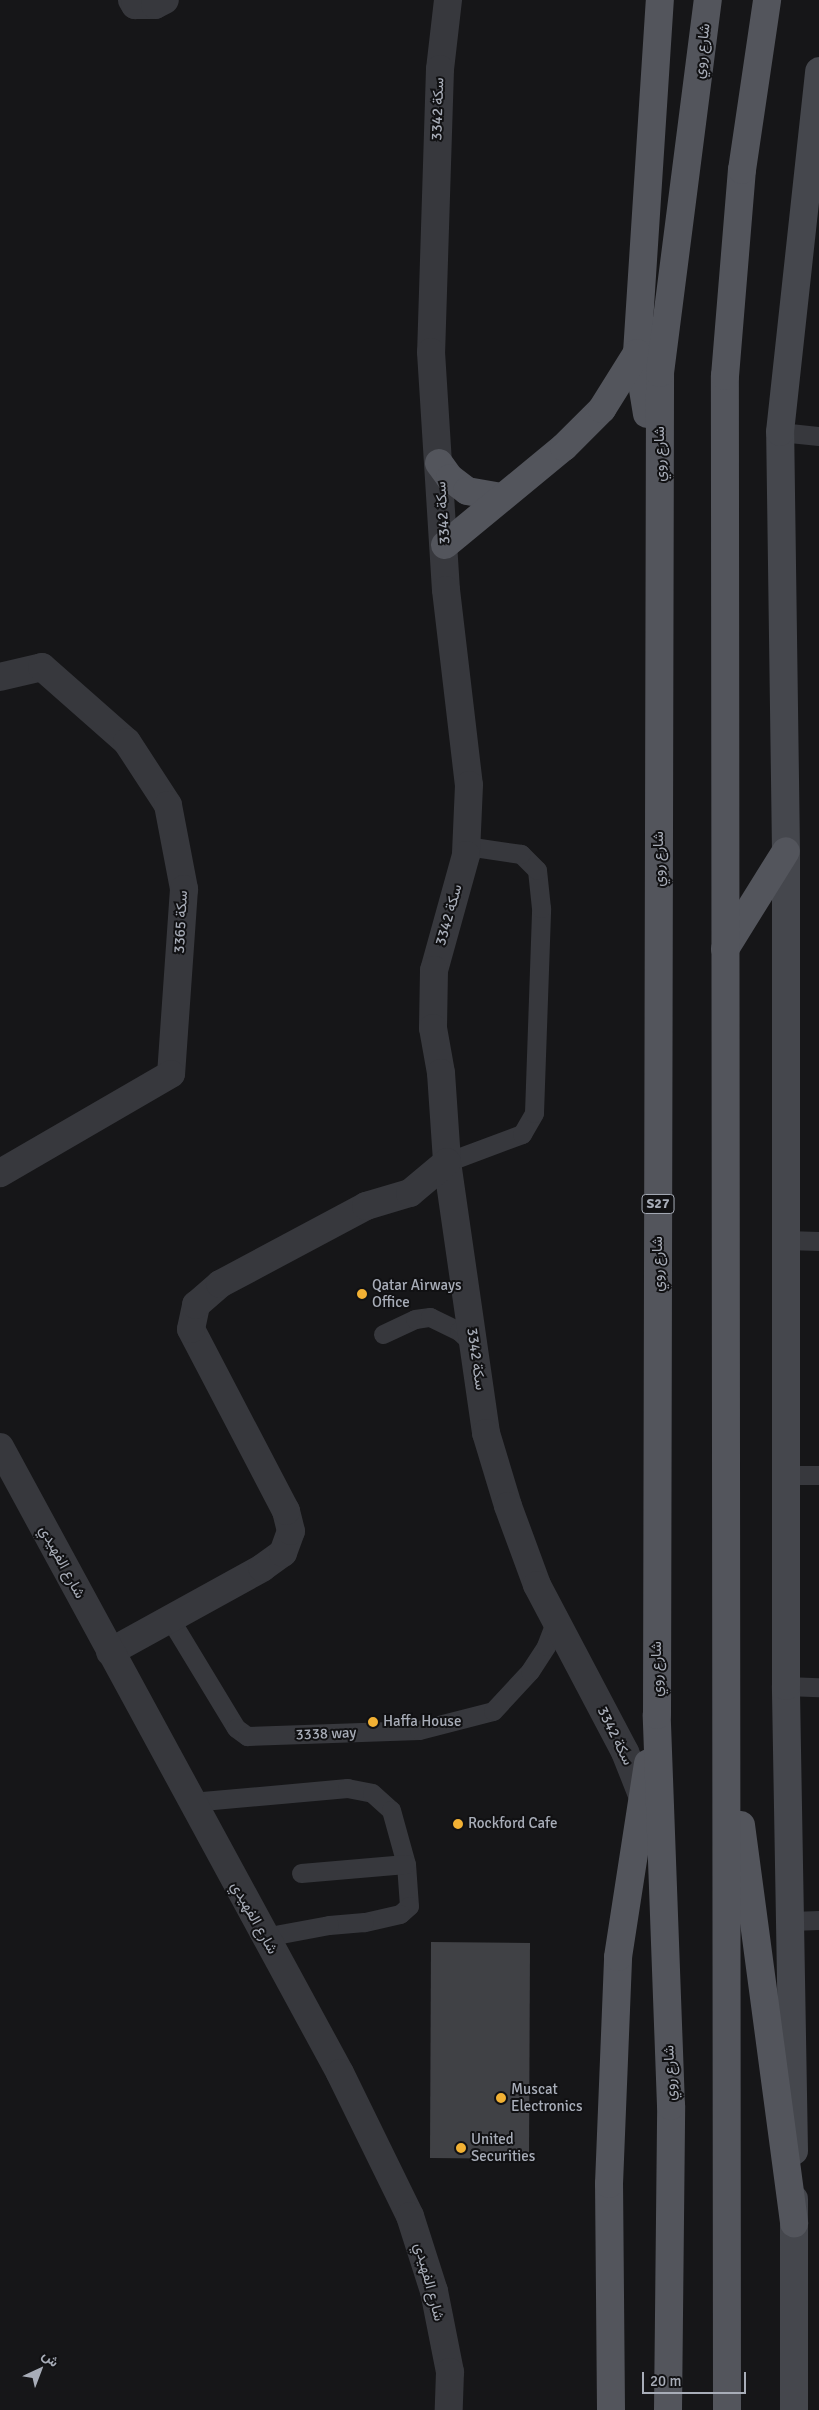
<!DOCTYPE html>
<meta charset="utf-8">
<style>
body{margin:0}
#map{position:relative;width:819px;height:2410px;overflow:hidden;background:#161618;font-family:Signika,Vazirmatn,sans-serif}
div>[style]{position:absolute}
.building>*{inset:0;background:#404145}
.service>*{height:19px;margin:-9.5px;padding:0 9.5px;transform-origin:9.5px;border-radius:9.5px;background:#37383d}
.minor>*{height:28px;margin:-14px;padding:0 14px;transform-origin:14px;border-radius:14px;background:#37383d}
.tertiary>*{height:28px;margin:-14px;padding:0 14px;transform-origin:14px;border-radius:14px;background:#37383d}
.secondary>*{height:28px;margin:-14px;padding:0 14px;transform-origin:14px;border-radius:14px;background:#45474d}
.primary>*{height:28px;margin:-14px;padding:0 14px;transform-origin:14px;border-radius:14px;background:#53555c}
.dots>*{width:14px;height:14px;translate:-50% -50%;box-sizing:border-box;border:2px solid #111113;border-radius:50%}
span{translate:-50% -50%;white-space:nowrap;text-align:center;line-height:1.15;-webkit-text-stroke:4px #111113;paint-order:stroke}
.shield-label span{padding:1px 4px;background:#111113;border:1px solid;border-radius:4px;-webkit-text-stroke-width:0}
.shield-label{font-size:14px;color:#a8adb8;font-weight:700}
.street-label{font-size:15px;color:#a8adb8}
.poi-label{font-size:15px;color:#a8adb8}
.left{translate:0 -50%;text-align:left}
.north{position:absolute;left:15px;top:2345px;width:50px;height:50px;-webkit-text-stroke:4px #111113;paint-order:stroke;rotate:43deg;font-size:14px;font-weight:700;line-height:20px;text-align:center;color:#a8adb8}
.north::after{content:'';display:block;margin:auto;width:18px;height:22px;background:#a8adb8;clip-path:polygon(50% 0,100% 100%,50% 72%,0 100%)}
.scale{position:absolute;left:642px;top:2372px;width:104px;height:22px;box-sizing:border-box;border:2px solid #a8adb8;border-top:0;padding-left:6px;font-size:15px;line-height:18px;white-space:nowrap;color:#a8adb8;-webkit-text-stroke:4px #111113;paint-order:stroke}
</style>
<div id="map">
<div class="building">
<i style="clip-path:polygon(431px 1942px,530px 1943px,529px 2159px,430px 2158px)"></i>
</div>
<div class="service">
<i style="left:780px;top:432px;width:39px;rotate:6deg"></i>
<i style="left:447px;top:1162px;width:80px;rotate:-20.5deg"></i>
<i style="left:522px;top:1134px;width:24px;rotate:-60deg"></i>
<i style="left:534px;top:1113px;width:205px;rotate:-88deg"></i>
<i style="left:541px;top:908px;width:38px;rotate:-96deg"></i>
<i style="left:537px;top:870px;width:23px;rotate:-135deg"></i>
<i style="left:521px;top:854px;width:56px;rotate:-171.7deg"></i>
<i style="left:787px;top:1240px;width:32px;rotate:2deg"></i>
<i style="left:383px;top:1334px;width:35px;rotate:-25deg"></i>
<i style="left:415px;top:1319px;width:15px;rotate:-8deg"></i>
<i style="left:430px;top:1317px;width:32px;rotate:26deg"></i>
<i style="left:459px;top:1331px;width:21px;rotate:43deg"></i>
<i style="left:787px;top:1475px;width:32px"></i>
<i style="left:170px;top:1619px;width:127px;rotate:58.8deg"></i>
<i style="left:236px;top:1728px;width:14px;rotate:36deg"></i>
<i style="left:247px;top:1736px;width:172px;rotate:-2deg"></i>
<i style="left:419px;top:1730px;width:76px;rotate:-14.4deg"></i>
<i style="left:493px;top:1711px;width:54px;rotate:-47.2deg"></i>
<i style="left:530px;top:1671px;width:30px;rotate:-57deg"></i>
<i style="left:546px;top:1646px;width:26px;rotate:-69deg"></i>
<i style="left:786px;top:1686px;width:33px;rotate:2deg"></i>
<i style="left:191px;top:1802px;width:157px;rotate:-5.1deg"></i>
<i style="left:347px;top:1788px;width:25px;rotate:11deg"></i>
<i style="left:372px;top:1793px;width:25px;rotate:42deg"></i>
<i style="left:391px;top:1810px;width:56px;rotate:74.5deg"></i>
<i style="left:406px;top:1864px;width:42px;rotate:85.9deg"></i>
<i style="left:409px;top:1906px;width:12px;rotate:138deg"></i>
<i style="left:400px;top:1914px;width:37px;rotate:167deg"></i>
<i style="left:364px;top:1922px;width:35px;rotate:175deg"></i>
<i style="left:329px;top:1925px;width:65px;rotate:169.4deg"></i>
<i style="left:301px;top:1873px;width:105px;rotate:-4.9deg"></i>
<i style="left:792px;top:1921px;width:27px;rotate:-2deg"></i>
</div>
<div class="minor">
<i style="left:132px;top:0;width:6px;rotate:59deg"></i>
<i style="left:135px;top:5px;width:20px"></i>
<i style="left:155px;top:5px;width:11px;rotate:-27deg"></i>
<i style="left:448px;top:0;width:69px;rotate:96.6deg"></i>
<i style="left:440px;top:69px;width:283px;rotate:91.8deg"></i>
<i style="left:431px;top:352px;width:238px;rotate:86.4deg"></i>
<i style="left:446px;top:590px;width:196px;rotate:83.3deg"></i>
<i style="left:469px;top:785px;width:70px;rotate:92.5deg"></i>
<i style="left:466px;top:855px;width:119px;rotate:105.5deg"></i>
<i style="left:434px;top:970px;width:58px;rotate:91deg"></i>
<i style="left:433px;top:1028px;width:46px;rotate:79.9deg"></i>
<i style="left:441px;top:1073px;width:89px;rotate:86.1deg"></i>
<i style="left:447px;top:1162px;width:274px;rotate:81.8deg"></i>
<i style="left:486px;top:1433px;width:76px;rotate:73.2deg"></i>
<i style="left:508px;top:1506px;width:84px;rotate:69.8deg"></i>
<i style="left:537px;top:1585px;width:189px;rotate:62.2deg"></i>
<i style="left:625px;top:1752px;width:46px;rotate:68.4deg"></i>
<i style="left:0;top:677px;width:43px;rotate:-13.4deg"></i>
<i style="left:42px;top:667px;width:113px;rotate:41.4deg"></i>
<i style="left:127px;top:742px;width:75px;rotate:56.9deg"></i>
<i style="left:168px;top:805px;width:86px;rotate:79.2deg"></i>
<i style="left:184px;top:889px;width:185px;rotate:94deg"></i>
<i style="left:171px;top:1074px;width:198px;rotate:149.9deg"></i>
<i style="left:110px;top:1652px;width:174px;rotate:-28.9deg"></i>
<i style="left:262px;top:1568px;width:26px;rotate:-36deg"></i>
<i style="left:283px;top:1553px;width:23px;rotate:-70deg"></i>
<i style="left:291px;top:1531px;width:21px;rotate:-104deg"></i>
<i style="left:286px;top:1511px;width:205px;rotate:-117.6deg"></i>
<i style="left:191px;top:1329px;width:25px;rotate:-78deg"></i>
<i style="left:196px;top:1305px;width:32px;rotate:-41deg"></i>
<i style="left:220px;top:1284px;width:166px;rotate:-28.1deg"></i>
<i style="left:366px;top:1206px;width:46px;rotate:-16.5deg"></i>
<i style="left:410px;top:1193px;width:48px;rotate:-40deg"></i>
</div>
<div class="tertiary">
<i style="left:0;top:1447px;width:712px;rotate:61.49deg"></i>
<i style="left:340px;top:2073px;width:159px;rotate:63.9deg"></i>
<i style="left:410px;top:2216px;width:79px;rotate:72.3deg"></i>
<i style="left:434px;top:2291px;width:83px;rotate:78.8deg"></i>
<i style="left:450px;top:2372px;width:38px;rotate:92deg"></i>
</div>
<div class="secondary">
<i style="left:794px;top:2151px;width:465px;rotate:-91deg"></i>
<i style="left:786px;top:1686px;width:835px;rotate:-90deg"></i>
<i style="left:786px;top:851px;width:419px;rotate:-90.8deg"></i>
<i style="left:780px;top:432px;width:363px;rotate:-83.8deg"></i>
<i style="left:794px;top:2410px;width:211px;rotate:-90deg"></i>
</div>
<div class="primary">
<i style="left:647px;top:414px;width:62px;rotate:-99.3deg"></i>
<i style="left:637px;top:353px;width:354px;rotate:-86.3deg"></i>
<i style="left:439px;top:463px;width:19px;rotate:54deg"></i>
<i style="left:450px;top:478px;width:21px;rotate:37deg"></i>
<i style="left:467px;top:491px;width:35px;rotate:10deg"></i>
<i style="left:445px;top:545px;width:154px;rotate:-39.5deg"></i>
<i style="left:564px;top:447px;width:54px;rotate:-45deg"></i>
<i style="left:602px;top:409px;width:66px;rotate:-58deg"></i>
<i style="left:725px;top:949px;width:115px;rotate:-58.1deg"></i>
<i style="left:741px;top:1825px;width:402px;rotate:82.4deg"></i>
<i style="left:611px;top:2410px;width:226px;rotate:-90.5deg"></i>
<i style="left:609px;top:2184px;width:227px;rotate:-87.7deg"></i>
<i style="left:618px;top:1957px;width:196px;rotate:-81.2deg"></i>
<i style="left:668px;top:2410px;width:304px;rotate:-89.4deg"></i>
<i style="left:671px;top:2106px;width:391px;rotate:-92.1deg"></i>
<i style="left:657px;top:1715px;width:1342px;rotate:-89.87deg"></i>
<i style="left:660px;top:373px;width:376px;rotate:-82.7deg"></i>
<i style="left:727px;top:2410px;width:2034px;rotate:-90.06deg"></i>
<i style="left:725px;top:376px;width:207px;rotate:-85.3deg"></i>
<i style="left:742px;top:170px;width:172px;rotate:-81.6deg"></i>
</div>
<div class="dots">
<i style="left:362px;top:1294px;background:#f2b134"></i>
<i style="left:373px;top:1722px;background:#f2b134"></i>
<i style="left:458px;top:1824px;background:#f2b134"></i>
<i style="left:501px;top:2098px;background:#f2b134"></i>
<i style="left:461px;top:2148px;background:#f2b134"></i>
</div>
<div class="shield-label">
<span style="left:658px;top:1204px">S27</span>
</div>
<div class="street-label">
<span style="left:702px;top:51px;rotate:-83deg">شارع روي</span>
<span style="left:438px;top:109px;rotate:-88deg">سكة 3342</span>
<span style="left:660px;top:454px;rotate:-90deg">شارع روي</span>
<span style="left:443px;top:513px;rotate:-94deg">سكة 3342</span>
<span style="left:659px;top:859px;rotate:-90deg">شارع روي</span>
<span style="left:449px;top:915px;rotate:-74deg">سكة 3342</span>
<span style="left:181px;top:922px;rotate:-87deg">سكة 3365</span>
<span style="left:658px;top:1264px;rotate:-90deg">شارع روي</span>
<span style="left:476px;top:1359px;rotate:82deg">سكة 3342</span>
<span style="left:62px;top:1562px;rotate:62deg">شارع الفهيدي</span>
<span style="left:657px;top:1669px;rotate:-90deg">شارع روي</span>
<span style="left:326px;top:1734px;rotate:-2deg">3338 way</span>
<span style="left:615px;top:1736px;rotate:64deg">سكة 3342</span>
<span style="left:254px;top:1918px;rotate:61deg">شارع الفهيدي</span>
<span style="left:670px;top:2073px;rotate:-92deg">شارع روي</span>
<span style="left:429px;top:2282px;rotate:75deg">شارع الفهيدي</span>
</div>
<div class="poi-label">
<span class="left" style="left:372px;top:1294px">Qatar Airways<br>Office</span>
<span class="left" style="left:383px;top:1722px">Haffa House</span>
<span class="left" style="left:468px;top:1824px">Rockford Cafe</span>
<span class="left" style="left:511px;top:2098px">Muscat<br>Electronics</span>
<span class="left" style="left:471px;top:2148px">United<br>Securities</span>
</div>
<div class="north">ش</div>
<div class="scale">20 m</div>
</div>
